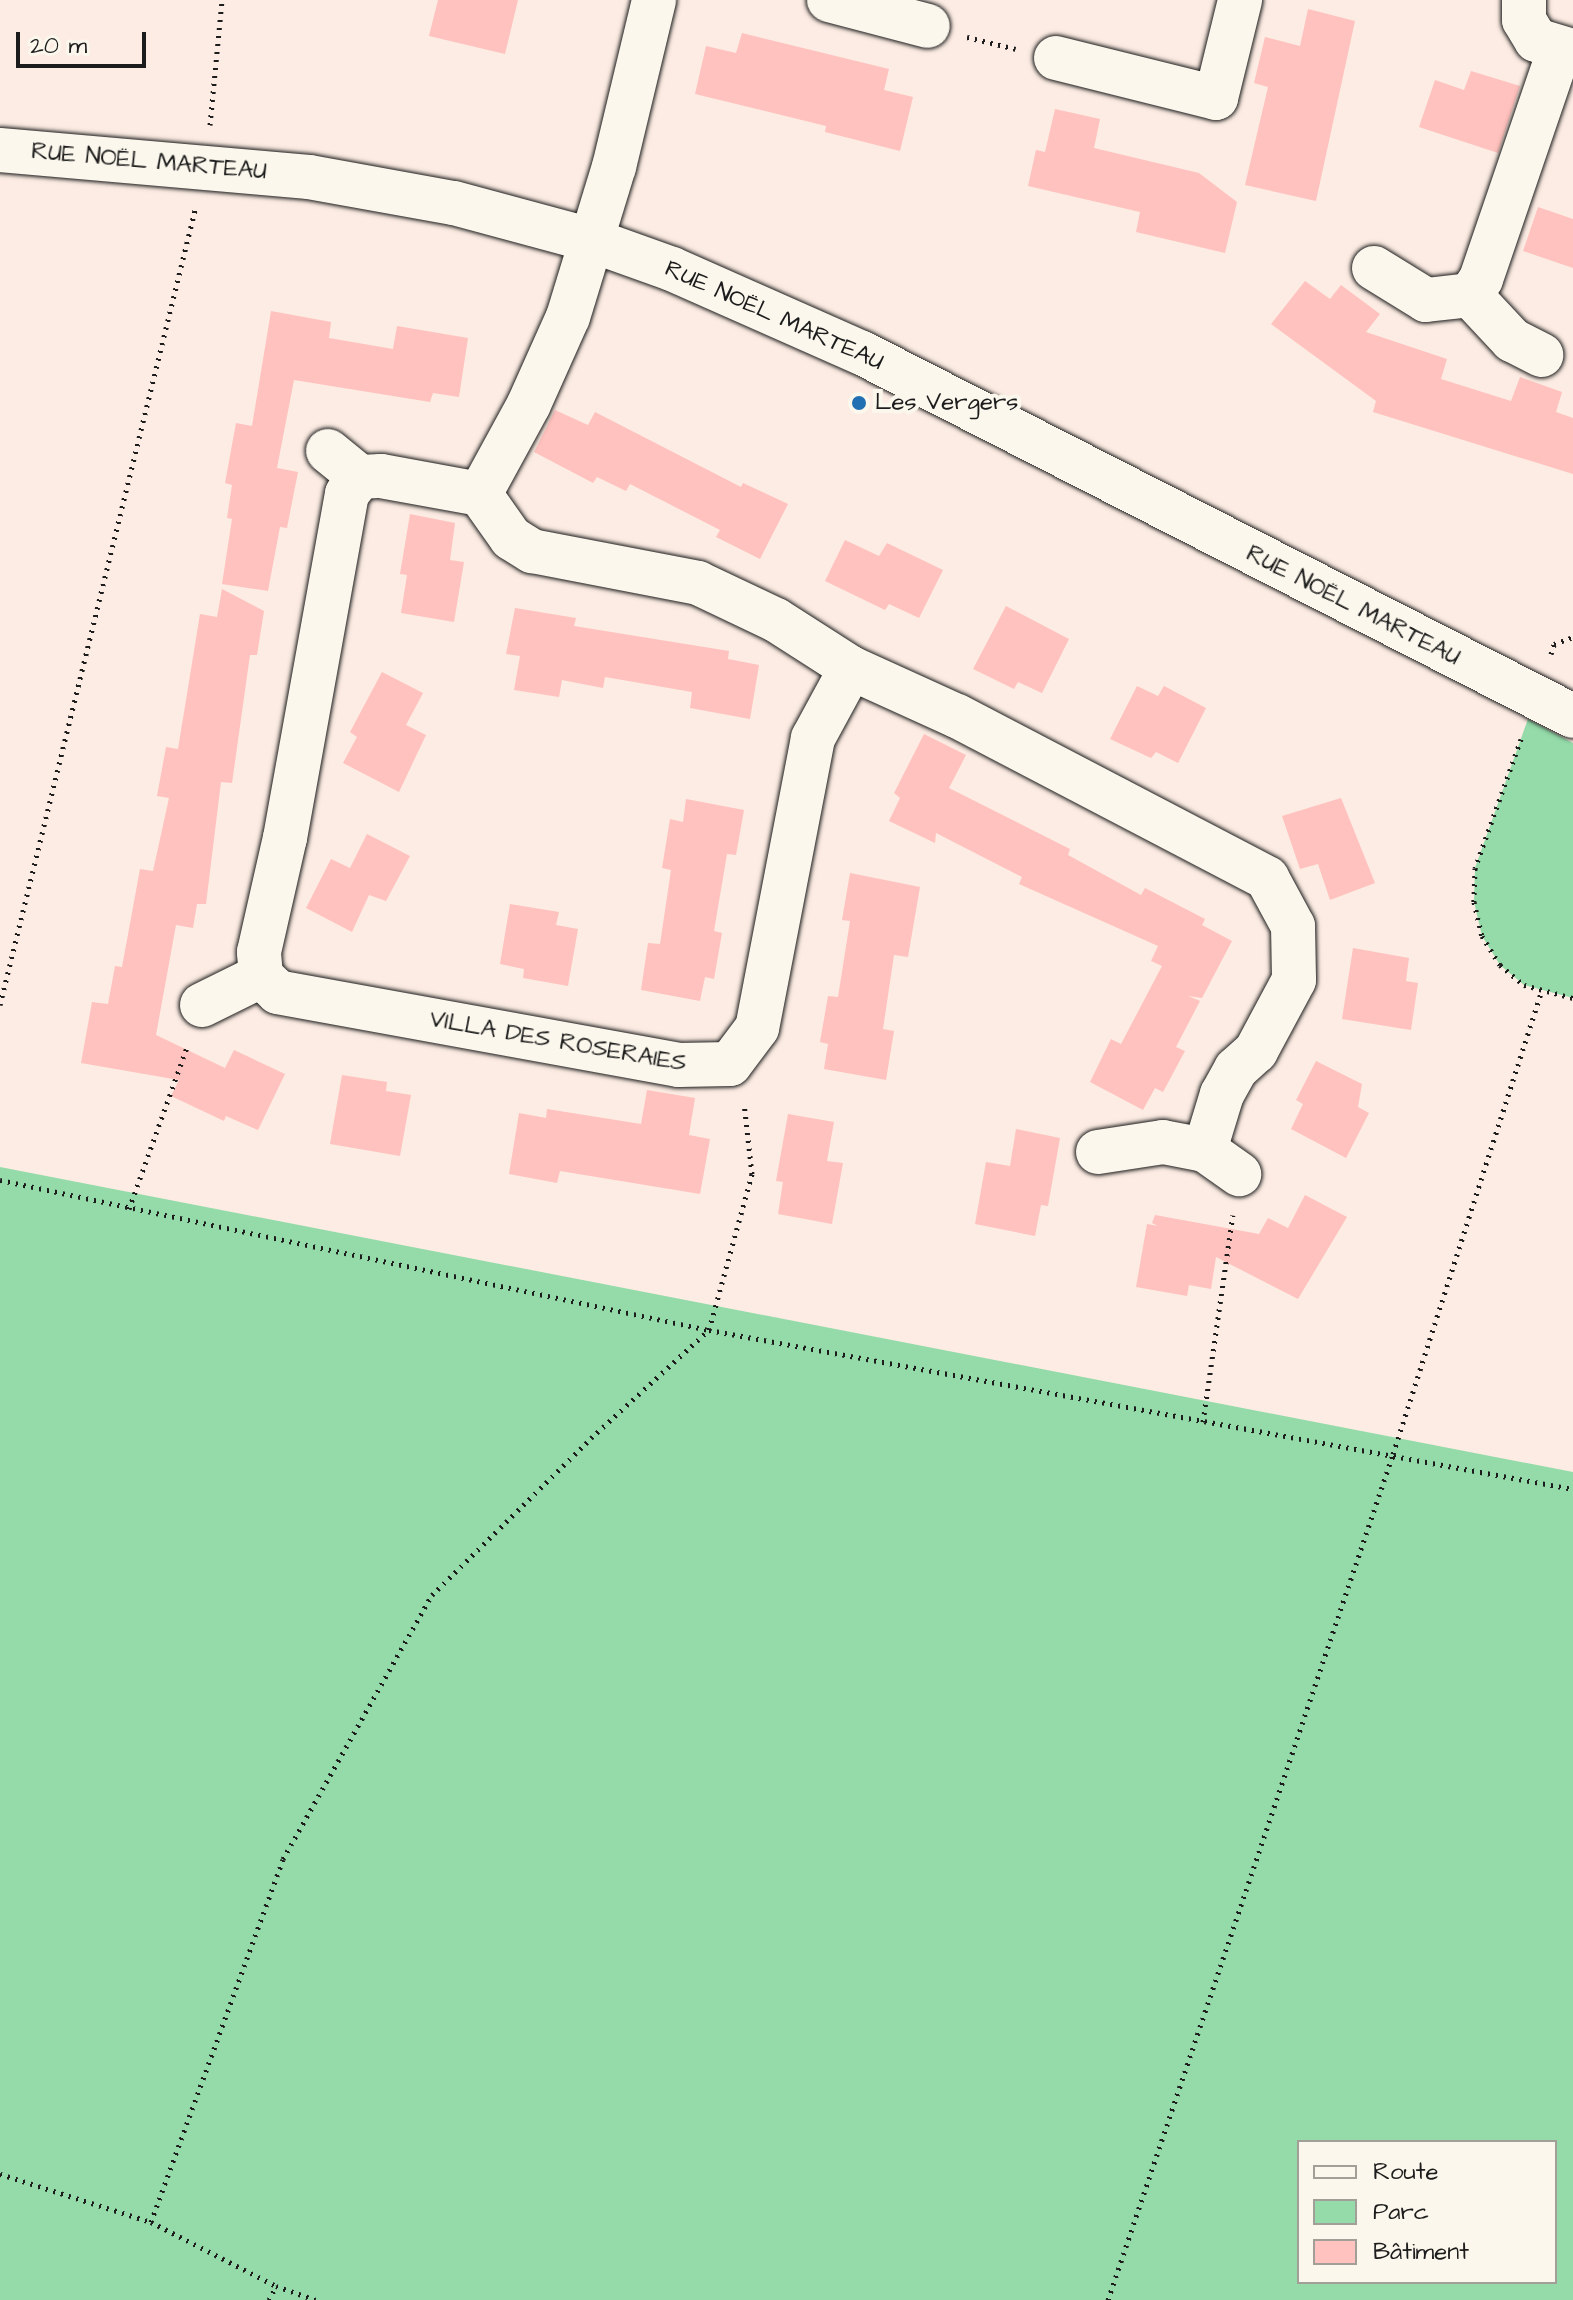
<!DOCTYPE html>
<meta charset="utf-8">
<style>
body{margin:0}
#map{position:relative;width:1573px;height:2300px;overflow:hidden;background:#fcece3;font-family:"Architects Daughter",sans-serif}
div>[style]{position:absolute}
.green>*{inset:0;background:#94dba9}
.building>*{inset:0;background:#ffc2be}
.path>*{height:5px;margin-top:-2.5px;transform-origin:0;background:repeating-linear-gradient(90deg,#1c1c1c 0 2px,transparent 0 8px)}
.roads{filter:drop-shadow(0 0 2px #1c1c1c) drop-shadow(0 0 2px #1c1c1c)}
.minor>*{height:44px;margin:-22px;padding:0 22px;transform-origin:22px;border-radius:22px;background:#fbf7ec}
.dots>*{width:22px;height:22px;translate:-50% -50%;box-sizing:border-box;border:4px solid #fbf7ec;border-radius:50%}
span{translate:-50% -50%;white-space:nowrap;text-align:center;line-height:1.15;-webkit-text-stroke:8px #fbf7ec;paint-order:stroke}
.street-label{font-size:24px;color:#1c1c1c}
.poi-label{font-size:24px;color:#1c1c1c}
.left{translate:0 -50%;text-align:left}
.legend{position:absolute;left:1297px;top:2140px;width:260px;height:144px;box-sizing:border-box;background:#fbf7ec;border:2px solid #a29f99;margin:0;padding:10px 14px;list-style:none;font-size:24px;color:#1c1c1c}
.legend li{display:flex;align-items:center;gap:16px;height:40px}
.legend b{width:40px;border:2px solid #a29f99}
.scale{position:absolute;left:16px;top:32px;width:130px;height:36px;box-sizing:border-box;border:4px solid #1c1c1c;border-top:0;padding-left:10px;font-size:24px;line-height:28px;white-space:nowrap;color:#1c1c1c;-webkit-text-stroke:6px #fbf7ec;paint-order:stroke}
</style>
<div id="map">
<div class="green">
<i style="clip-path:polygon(1528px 719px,1573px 743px,1573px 998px,1524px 985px,1500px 965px,1482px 936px,1474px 902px,1475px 868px)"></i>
<i style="clip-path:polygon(evenodd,0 1167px,1573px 1472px,1573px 2300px,0 2300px,0 1167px,1299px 2142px,1555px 2142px,1555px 2282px,1299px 2282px,1299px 2142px)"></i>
</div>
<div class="building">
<i style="clip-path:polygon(438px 0,518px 0,505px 54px,429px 36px)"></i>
<i style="clip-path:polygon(1308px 9px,1355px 21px,1316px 201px,1245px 185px,1268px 87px,1254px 83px,1265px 37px,1300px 46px)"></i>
<i style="clip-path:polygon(742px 33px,889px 69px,884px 90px,913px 97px,900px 151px,825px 132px,826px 126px,695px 94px,706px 46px,736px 53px)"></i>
<i style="clip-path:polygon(1471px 71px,1520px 86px,1498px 153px,1419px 127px,1435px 80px,1464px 90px)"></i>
<i style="clip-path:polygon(1055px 109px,1100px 119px,1094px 148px,1199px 173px,1237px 202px,1225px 253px,1136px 232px,1140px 212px,1028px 186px,1036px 150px,1045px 152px)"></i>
<i style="clip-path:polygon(1538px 207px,1573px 219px,1573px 268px,1523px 251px)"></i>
<i style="clip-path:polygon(1305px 281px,1330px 299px,1341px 285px,1380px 314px,1366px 332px,1447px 359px,1441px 379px,1511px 401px,1520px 377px,1562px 392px,1556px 412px,1573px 418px,1573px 474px,1373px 412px,1376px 401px,1271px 324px)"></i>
<i style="clip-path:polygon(271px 311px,331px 322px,329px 338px,393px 349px,397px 326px,468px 338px,459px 397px,433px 393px,430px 402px,294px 380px,277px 468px,298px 472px,287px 528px,280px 527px,268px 591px,222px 584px,232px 519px,227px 518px,232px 485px,225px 483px,236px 423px,252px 426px)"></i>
<i style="clip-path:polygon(555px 410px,588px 425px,595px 412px,741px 487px,743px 483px,788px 504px,760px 559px,716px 537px,720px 530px,630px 484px,626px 491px,597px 477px,593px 483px,534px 452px)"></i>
<i style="clip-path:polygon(410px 514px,455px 523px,450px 560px,464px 562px,454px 622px,401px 613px,407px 575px,400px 574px)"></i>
<i style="clip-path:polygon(845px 540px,879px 556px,887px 543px,943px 570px,919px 618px,889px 604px,885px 610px,825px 581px)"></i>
<i style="clip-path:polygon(222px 589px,264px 611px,257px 655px,250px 655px,232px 783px,221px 782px,206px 904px,197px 904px,193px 928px,176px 925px,156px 1035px,225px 1068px,234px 1050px,285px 1074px,258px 1130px,226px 1116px,224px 1121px,171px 1096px,179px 1080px,81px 1063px,92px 1002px,108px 1004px,115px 966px,122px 967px,140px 869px,153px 871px,169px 798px,157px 796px,166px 747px,178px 749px,200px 614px,217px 617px)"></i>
<i style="clip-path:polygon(1006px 606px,1069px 639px,1042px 693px,1018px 682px,1014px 689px,973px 669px)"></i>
<i style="clip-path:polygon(515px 608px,576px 618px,574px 626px,729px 651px,728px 659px,759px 665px,750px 719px,690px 708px,692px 692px,605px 677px,603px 688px,562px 680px,559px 697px,514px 690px,520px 656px,506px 654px)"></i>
<i style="clip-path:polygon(382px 672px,423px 693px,406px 725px,426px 735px,399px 792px,343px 763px,357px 737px,350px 732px)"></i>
<i style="clip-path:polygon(1137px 686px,1158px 696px,1164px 686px,1206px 708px,1178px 763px,1156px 752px,1151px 758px,1110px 739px)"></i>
<i style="clip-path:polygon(924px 734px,966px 755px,949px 788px,1070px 849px,1068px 855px,1141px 895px,1145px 888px,1205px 919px,1202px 925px,1232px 941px,1202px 998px,1188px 996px,1200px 1001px,1176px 1047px,1185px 1051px,1163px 1092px,1155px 1088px,1143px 1110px,1090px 1082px,1111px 1039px,1121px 1044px,1162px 966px,1151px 961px,1158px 946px,1019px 884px,1022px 877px,936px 833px,935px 843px,889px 821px,900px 798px,894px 793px)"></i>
<i style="clip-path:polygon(1341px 798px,1375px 883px,1330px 900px,1318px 864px,1300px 869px,1282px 816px)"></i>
<i style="clip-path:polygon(686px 799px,744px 810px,736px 855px,727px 854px,714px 931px,722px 933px,714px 979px,705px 977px,700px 1001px,641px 990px,648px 943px,660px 944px,671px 870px,662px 868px,670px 819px,683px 822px)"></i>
<i style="clip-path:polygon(367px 834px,410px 856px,386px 901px,369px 895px,352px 932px,306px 908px,331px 859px,350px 868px)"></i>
<i style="clip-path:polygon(850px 873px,920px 887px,908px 957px,894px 955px,883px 1029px,894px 1031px,886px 1080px,824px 1069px,828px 1044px,820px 1042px,828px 996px,838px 997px,850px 921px,842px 920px)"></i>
<i style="clip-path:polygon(510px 904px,559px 912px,556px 925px,578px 929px,568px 986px,523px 978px,524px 969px,500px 964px)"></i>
<i style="clip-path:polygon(1353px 948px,1409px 958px,1406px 981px,1418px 983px,1411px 1030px,1342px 1019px)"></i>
<i style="clip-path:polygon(1316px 1061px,1362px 1084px,1358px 1107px,1369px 1113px,1346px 1158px,1291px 1129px,1303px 1104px,1296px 1100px)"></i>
<i style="clip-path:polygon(342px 1075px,387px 1082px,386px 1091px,411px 1095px,400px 1156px,330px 1144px)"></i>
<i style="clip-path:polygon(647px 1090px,695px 1098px,689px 1135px,710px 1139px,700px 1194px,560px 1171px,557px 1183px,509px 1174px,519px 1113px,546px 1118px,547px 1109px,641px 1124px)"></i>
<i style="clip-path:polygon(788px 1114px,834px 1122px,827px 1161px,843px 1163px,832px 1224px,778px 1214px,783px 1182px,776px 1181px)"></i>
<i style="clip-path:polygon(1016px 1129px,1060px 1138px,1048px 1206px,1041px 1205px,1035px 1236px,975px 1224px,986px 1162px,1010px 1166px)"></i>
<i style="clip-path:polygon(1305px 1195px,1347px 1217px,1298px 1299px,1216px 1257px,1211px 1289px,1189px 1285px,1187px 1296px,1136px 1287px,1147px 1224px,1158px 1226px,1152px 1223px,1155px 1215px,1259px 1234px,1268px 1218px,1288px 1228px)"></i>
</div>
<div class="path">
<i style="left:967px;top:37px;width:50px;rotate:13.8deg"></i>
<i style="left:210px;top:125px;width:126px;rotate:-84.5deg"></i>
<i style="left:1551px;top:654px;width:10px;rotate:-73deg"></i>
<i style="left:1554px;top:644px;width:20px;rotate:-20deg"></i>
<i style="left:1521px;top:739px;width:137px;rotate:109.6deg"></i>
<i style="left:1475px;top:868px;width:34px;rotate:92deg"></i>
<i style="left:1474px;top:902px;width:35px;rotate:77deg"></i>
<i style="left:1482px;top:936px;width:34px;rotate:58deg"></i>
<i style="left:1500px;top:965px;width:31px;rotate:40deg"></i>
<i style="left:1524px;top:985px;width:51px;rotate:14.9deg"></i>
<i style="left:0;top:1005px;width:819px;rotate:-76.22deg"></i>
<i style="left:0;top:1180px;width:725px;rotate:11.95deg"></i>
<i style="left:709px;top:1330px;width:879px;rotate:10.43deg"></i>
<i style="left:129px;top:1209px;width:175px;rotate:-70.3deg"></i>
<i style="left:1203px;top:1422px;width:209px;rotate:-81.8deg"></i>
<i style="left:0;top:2174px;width:158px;rotate:17.6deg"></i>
<i style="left:151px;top:2222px;width:140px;rotate:27.1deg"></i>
<i style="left:276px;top:2286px;width:42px;rotate:19.3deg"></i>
<i style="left:151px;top:2222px;width:386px;rotate:-70deg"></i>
<i style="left:283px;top:1859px;width:303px;rotate:-60.6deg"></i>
<i style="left:432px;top:1595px;width:223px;rotate:-44.6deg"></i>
<i style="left:591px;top:1438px;width:160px;rotate:-42.5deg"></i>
<i style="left:709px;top:1330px;width:162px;rotate:-74.6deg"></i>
<i style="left:752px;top:1174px;width:71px;rotate:-96.4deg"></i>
<i style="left:269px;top:2300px;width:16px;rotate:-63deg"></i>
<i style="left:1108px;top:2300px;width:893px;rotate:-71.38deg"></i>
<i style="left:1393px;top:1454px;width:486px;rotate:-72.2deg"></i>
</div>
<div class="roads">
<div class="minor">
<i style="left:829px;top:0;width:102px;rotate:14.7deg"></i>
<i style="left:1524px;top:0;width:20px;rotate:90deg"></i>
<i style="left:1524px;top:20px;width:23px;rotate:59deg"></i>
<i style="left:1536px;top:40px;width:39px;rotate:17deg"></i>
<i style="left:1056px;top:58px;width:165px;rotate:14deg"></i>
<i style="left:1216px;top:98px;width:101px;rotate:-76.2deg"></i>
<i style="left:0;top:150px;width:310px;rotate:5deg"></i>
<i style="left:309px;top:177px;width:147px;rotate:10.2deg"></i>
<i style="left:454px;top:203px;width:142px;rotate:15.1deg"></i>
<i style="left:591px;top:240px;width:86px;rotate:19.7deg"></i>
<i style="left:672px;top:269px;width:208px;rotate:23.9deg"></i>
<i style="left:862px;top:353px;width:798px;rotate:27.05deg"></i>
<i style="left:1374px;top:268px;width:61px;rotate:31.6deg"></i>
<i style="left:1426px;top:300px;width:44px;rotate:-6.5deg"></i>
<i style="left:1470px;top:295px;width:19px;rotate:-55deg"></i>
<i style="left:1481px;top:279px;width:241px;rotate:-71.1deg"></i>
<i style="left:1470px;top:295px;width:62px;rotate:47deg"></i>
<i style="left:1512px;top:340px;width:33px;rotate:27deg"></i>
<i style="left:328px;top:451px;width:41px;rotate:39.1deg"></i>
<i style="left:480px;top:494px;width:102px;rotate:-61.4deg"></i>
<i style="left:529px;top:404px;width:95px;rotate:-65.9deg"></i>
<i style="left:568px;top:317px;width:157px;rotate:-73deg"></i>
<i style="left:614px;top:167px;width:172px;rotate:-76.5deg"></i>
<i style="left:851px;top:668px;width:80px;rotate:118.5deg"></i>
<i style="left:813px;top:738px;width:295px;rotate:100.9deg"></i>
<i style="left:757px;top:1028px;width:45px;rotate:126.9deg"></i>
<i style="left:730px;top:1064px;width:51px;rotate:178.9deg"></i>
<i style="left:679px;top:1065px;width:408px;rotate:-169.7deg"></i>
<i style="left:278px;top:992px;width:23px;rotate:-137deg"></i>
<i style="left:261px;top:976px;width:24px;rotate:-95deg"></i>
<i style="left:259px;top:952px;width:117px;rotate:-77.2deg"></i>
<i style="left:285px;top:838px;width:350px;rotate:-79.8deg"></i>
<i style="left:347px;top:494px;width:21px;rotate:-53deg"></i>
<i style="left:360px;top:477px;width:21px;rotate:-3deg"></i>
<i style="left:381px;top:476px;width:101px;rotate:10.3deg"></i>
<i style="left:480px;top:494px;width:54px;rotate:54.8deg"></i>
<i style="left:511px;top:538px;width:25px;rotate:32deg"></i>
<i style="left:532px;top:551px;width:169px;rotate:10.9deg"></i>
<i style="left:698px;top:583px;width:86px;rotate:25.4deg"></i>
<i style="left:776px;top:620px;width:89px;rotate:32.6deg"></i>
<i style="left:851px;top:668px;width:116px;rotate:24.4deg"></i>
<i style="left:957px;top:716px;width:350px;rotate:27.6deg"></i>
<i style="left:1267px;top:878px;width:55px;rotate:61.6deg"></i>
<i style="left:1293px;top:926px;width:54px;rotate:88.9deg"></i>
<i style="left:1294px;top:980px;width:81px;rotate:118.2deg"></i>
<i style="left:1256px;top:1051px;width:27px;rotate:138deg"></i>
<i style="left:1236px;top:1069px;width:29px;rotate:119deg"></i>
<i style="left:1222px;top:1094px;width:59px;rotate:106.9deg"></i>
<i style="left:202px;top:1005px;width:66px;rotate:-26.2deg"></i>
<i style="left:1098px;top:1152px;width:66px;rotate:-8.7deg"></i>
<i style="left:1163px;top:1142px;width:43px;rotate:10.8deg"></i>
<i style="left:1205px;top:1150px;width:42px;rotate:35.2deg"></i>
</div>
</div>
<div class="dots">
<i style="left:859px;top:403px;background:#1f6fb2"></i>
</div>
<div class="street-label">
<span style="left:149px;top:162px;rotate:5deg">RUE NOËL MARTEAU</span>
<span style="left:774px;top:316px;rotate:24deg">RUE NOËL MARTEAU</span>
<span style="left:1353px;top:606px;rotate:27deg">RUE NOËL MARTEAU</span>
<span style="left:558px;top:1042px;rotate:10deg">VILLA DES ROSERAIES</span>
</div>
<div class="poi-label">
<span class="left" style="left:875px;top:403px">Les Vergers</span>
</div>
<ul class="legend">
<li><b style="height:10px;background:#fbf7ec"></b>Route</li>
<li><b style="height:22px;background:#94dba9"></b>Parc</li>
<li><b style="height:22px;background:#ffc2be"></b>Bâtiment</li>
</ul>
<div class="scale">20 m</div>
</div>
